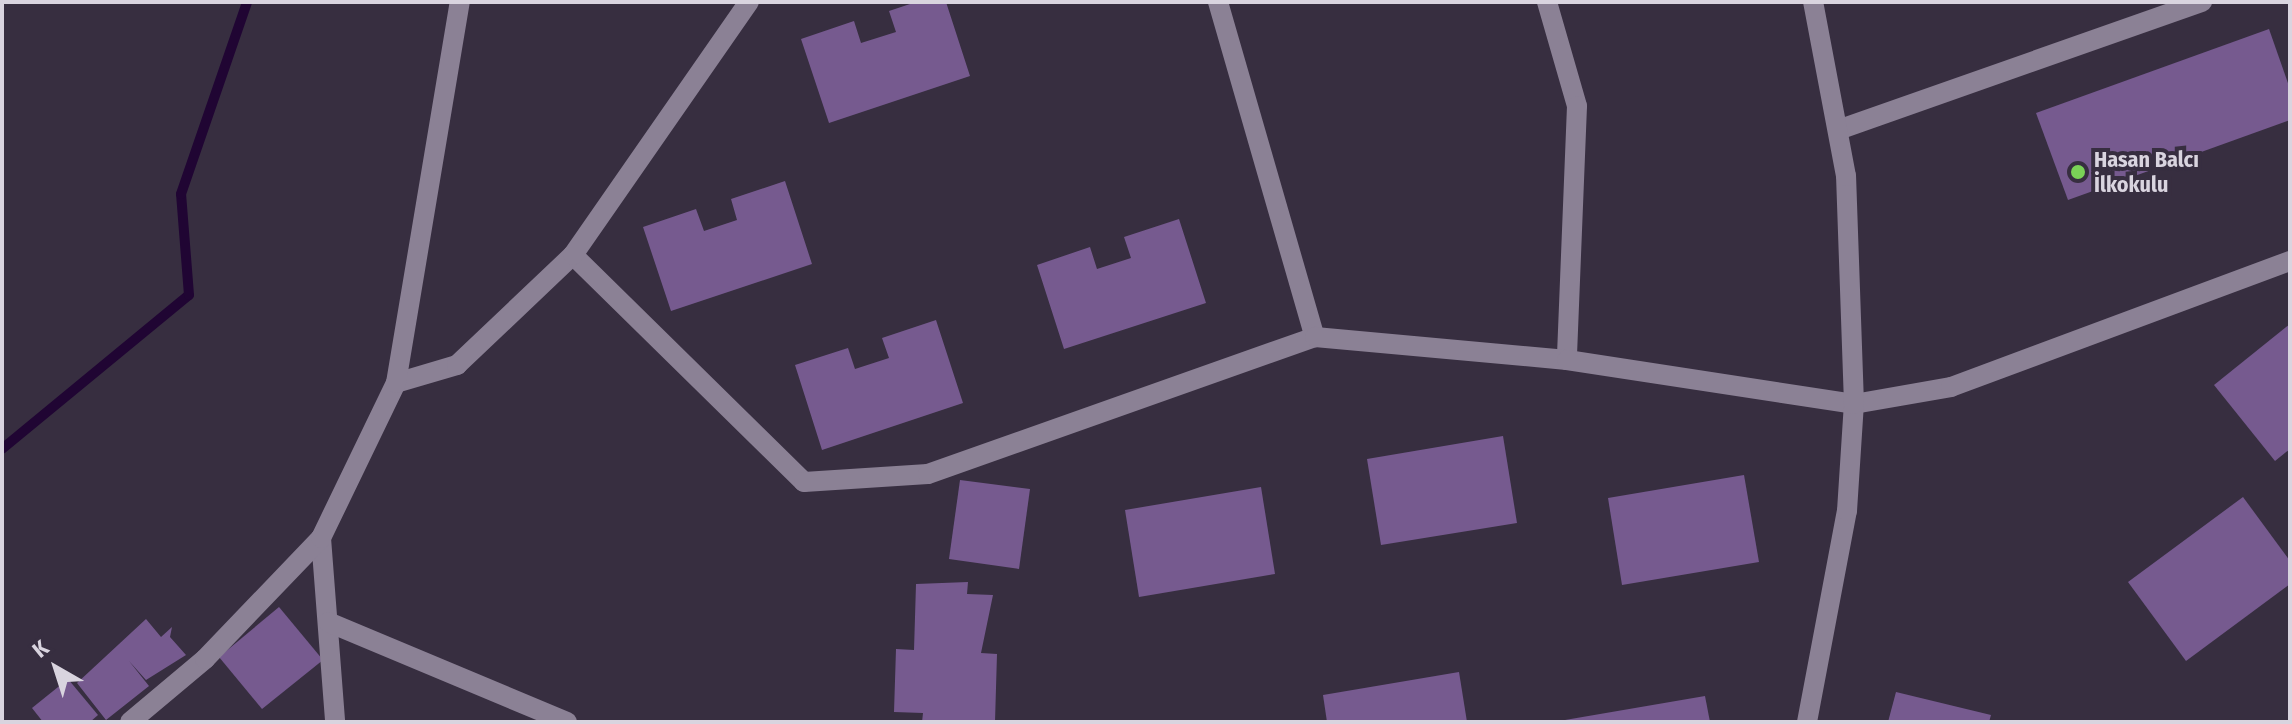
<!DOCTYPE html>
<meta charset="utf-8">
<style>
body{margin:0}
#map{position:relative;width:2292px;height:724px;overflow:hidden;background:#372e40;font-family:"Fira Sans Condensed",sans-serif}
div>[style]{position:absolute}
.stream>*{height:10px;margin:-5px;padding:0 5px;transform-origin:5px;border-radius:5px;background:#200533}
.building>*{inset:0;background:#765a8f}
.minor>*{height:20px;margin:-10px;padding:0 10px;transform-origin:10px;border-radius:10px;background:#8b8195}
.dots>*{width:22px;height:22px;translate:-50% -50%;box-sizing:border-box;border:4px solid #372e40;border-radius:50%}
span{translate:-50% -50%;white-space:nowrap;text-align:center;line-height:1.15;-webkit-text-stroke:8px #372e40;paint-order:stroke}
.poi-label{font-size:22px;color:#d9d4df;font-weight:700}
.left{translate:0 -50%;text-align:left}
.frame{position:absolute;inset:0;border:4px solid #d9d4df;pointer-events:none}
.north{position:absolute;left:16px;top:628px;width:80px;height:80px;-webkit-text-stroke:6px #372e40;paint-order:stroke;rotate:321deg;font-size:22px;font-weight:700;line-height:32px;text-align:center;color:#d9d4df}
.north::after{content:'';display:block;margin:auto;width:28px;height:36px;background:#d9d4df;clip-path:polygon(50% 0,100% 100%,50% 72%,0 100%)}
</style>
<div id="map">
<div class="stream">
<i style="left:2px;top:449px;width:242px;rotate:-39.5deg"></i>
<i style="left:189px;top:295px;width:101px;rotate:-94.5deg"></i>
<i style="left:181px;top:194px;width:203px;rotate:-71deg"></i>
</div>
<div class="building">
<i style="clip-path:polygon(916px 2px,946px 2px,970px 76px,829px 123px,801px 39px,854px 21px,861px 43px,896px 32px,889px 11px)"></i>
<i style="clip-path:polygon(2269px 29px,2290px 89px,2290px 120px,2068px 200px,2036px 113px)"></i>
<i style="clip-path:polygon(785px 181px,812px 264px,671px 311px,643px 227px,696px 209px,704px 231px,737px 220px,731px 199px)"></i>
<i style="clip-path:polygon(1179px 219px,1206px 303px,1064px 349px,1037px 265px,1090px 247px,1097px 269px,1131px 258px,1124px 237px)"></i>
<i style="clip-path:polygon(936px 320px,963px 403px,822px 450px,795px 365px,848px 348px,855px 369px,889px 358px,882px 338px)"></i>
<i style="clip-path:polygon(2290px 324px,2290px 449px,2275px 461px,2214px 385px)"></i>
<i style="clip-path:polygon(1503px 436px,1517px 523px,1381px 545px,1367px 459px)"></i>
<i style="clip-path:polygon(1744px 475px,1759px 562px,1622px 585px,1608px 498px)"></i>
<i style="clip-path:polygon(960px 480px,1030px 489px,1019px 569px,949px 559px)"></i>
<i style="clip-path:polygon(1261px 487px,1275px 574px,1139px 597px,1125px 510px)"></i>
<i style="clip-path:polygon(2243px 497px,2290px 561px,2290px 584px,2186px 661px,2128px 582px)"></i>
<i style="clip-path:polygon(968px 582px,967px 594px,993px 595px,981px 653px,997px 654px,995px 722px,922px 722px,923px 713px,894px 712px,896px 649px,914px 650px,916px 584px)"></i>
<i style="clip-path:polygon(279px 607px,323px 660px,262px 709px,219px 657px)"></i>
<i style="clip-path:polygon(146px 619px,161px 637px,172px 627px,170px 637px,186px 655px,146px 680px,129px 661px,149px 686px,106px 720px,77px 683px)"></i>
<i style="clip-path:polygon(1459px 672px,1467px 722px,1327px 722px,1323px 695px)"></i>
<i style="clip-path:polygon(68px 679px,98px 715px,90px 722px,43px 722px,32px 708px)"></i>
<i style="clip-path:polygon(1896px 692px,1991px 715px,1989px 722px,1888px 722px)"></i>
<i style="clip-path:polygon(1705px 696px,1710px 722px,1565px 722px,1565px 720px)"></i>
</div>
<div class="minor">
<i style="left:1218px;top:2px;width:349px;rotate:73.9deg"></i>
<i style="left:1547px;top:2px;width:108px;rotate:73.9deg"></i>
<i style="left:1577px;top:106px;width:254px;rotate:92.3deg"></i>
<i style="left:1838px;top:130px;width:386px;rotate:-19.4deg"></i>
<i style="left:573px;top:255px;width:324px;rotate:44.5deg"></i>
<i style="left:804px;top:482px;width:124px;rotate:-3.7deg"></i>
<i style="left:928px;top:474px;width:411px;rotate:-19.5deg"></i>
<i style="left:1315px;top:337px;width:253px;rotate:5.2deg"></i>
<i style="left:1567px;top:360px;width:290px;rotate:8.7deg"></i>
<i style="left:1854px;top:404px;width:98px;rotate:-9.9deg"></i>
<i style="left:1951px;top:387px;width:362px;rotate:-20.4deg"></i>
<i style="left:396px;top:383px;width:64px;rotate:-16.4deg"></i>
<i style="left:457px;top:365px;width:160px;rotate:-43.5deg"></i>
<i style="left:573px;top:255px;width:308px;rotate:-55.2deg"></i>
<i style="left:321px;top:538px;width:185px;rotate:85.6deg"></i>
<i style="left:328px;top:622px;width:259px;rotate:22.7deg"></i>
<i style="left:130px;top:722px;width:98px;rotate:-40deg"></i>
<i style="left:205px;top:659px;width:168px;rotate:-46.2deg"></i>
<i style="left:321px;top:538px;width:172px;rotate:-64.2deg"></i>
<i style="left:396px;top:383px;width:386px;rotate:-80.5deg"></i>
<i style="left:1807px;top:722px;width:215px;rotate:-79.3deg"></i>
<i style="left:1847px;top:511px;width:107px;rotate:-86.3deg"></i>
<i style="left:1854px;top:404px;width:228px;rotate:-92deg"></i>
<i style="left:1846px;top:176px;width:177px;rotate:-100.7deg"></i>
</div>
<div class="dots">
<i style="left:2078px;top:172px;background:#7ad157"></i>
</div>
<div class="poi-label">
<span class="left" style="left:2094px;top:172px">Hasan Balcı<br>İlkokulu</span>
</div>
<div class="frame"></div>
<div class="north">K</div>
</div>
